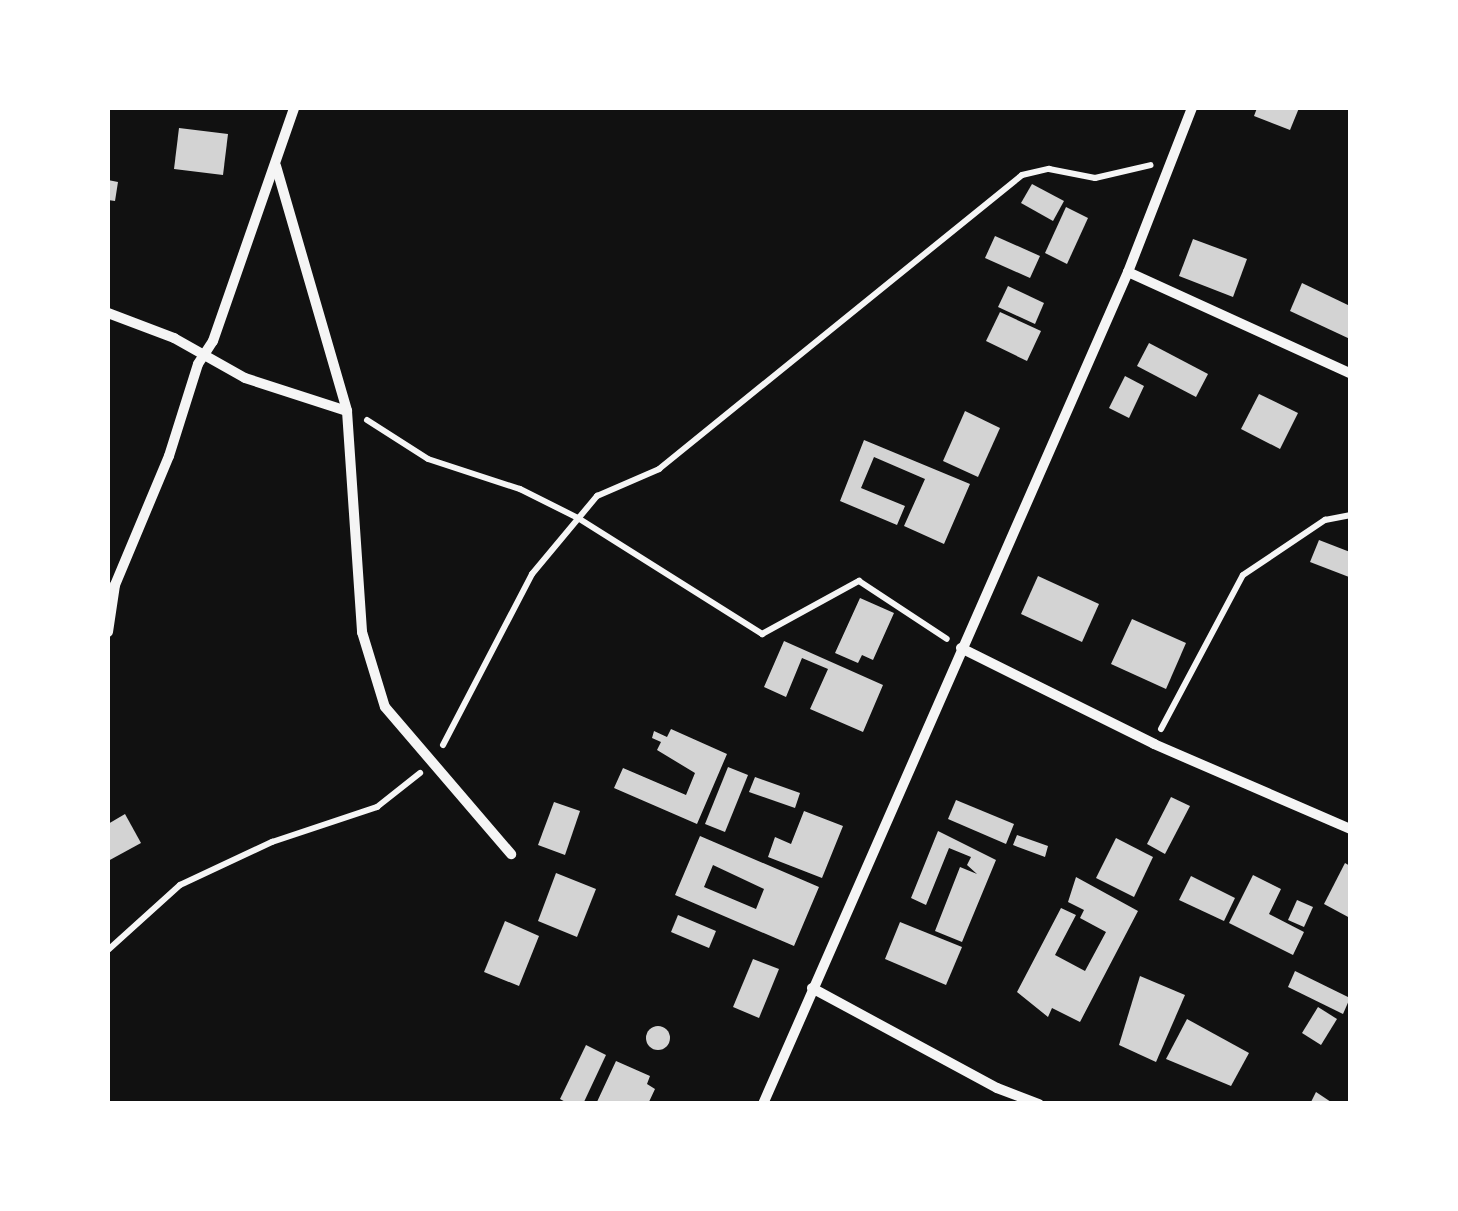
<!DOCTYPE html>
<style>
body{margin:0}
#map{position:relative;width:1458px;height:1211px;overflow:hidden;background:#111;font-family:Ubuntu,sans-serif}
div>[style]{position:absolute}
.building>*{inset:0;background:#d3d3d3}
.round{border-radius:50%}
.path>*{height:6px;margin:-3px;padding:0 3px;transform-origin:3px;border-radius:3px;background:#f5f5f5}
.minor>*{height:10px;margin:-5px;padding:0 5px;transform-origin:5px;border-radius:5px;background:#f5f5f5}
span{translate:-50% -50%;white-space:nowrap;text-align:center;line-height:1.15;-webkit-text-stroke:10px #fff;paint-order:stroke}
.frame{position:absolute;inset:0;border:110px solid #fff;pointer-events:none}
</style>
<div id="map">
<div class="building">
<i style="clip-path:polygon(1257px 108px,1299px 108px,1290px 130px,1254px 116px)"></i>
<i style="clip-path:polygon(179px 128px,228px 134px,223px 175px,174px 169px)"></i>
<i style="clip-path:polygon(108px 180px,118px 182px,115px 201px,108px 200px)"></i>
<i style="clip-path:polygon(1032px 184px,1064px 201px,1053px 221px,1021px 203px)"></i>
<i style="clip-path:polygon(1066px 207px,1088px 218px,1067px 264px,1045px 253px)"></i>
<i style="clip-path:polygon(995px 236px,1040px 256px,1030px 278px,985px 258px)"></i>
<i style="clip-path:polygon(1193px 239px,1247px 259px,1233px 297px,1179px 276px)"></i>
<i style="clip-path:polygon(1302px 283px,1350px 306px,1350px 339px,1290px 311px)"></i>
<i style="clip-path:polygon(1008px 286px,1044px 303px,1035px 324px,998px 307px)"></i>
<i style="clip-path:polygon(1000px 312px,1041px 331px,1027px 361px,986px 341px)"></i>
<i style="clip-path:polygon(1149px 343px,1208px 374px,1196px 397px,1137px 366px)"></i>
<i style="clip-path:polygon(1125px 376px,1144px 386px,1129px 418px,1109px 408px)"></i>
<i style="clip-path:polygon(1259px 394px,1298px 413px,1280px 449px,1241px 429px)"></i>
<i style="clip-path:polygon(965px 411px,1000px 428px,978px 477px,943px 461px)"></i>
<i style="clip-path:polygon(864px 440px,970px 484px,944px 544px,904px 526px,925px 479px,874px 457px,861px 488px,905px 506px,897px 525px,840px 501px)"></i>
<i style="clip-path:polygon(1319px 540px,1350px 552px,1349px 577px,1310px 562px)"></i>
<i style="clip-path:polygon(1038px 576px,1099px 604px,1082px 642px,1021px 614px)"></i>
<i style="clip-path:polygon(860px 598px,894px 613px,873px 660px,862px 655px,858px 663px,835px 653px)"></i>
<i style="clip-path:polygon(1132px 619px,1186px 643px,1166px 689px,1111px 664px)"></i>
<i style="clip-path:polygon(784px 641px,883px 685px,863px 732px,810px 709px,828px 669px,802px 658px,786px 697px,764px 687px)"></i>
<i style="clip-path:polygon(671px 729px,727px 754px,697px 824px,614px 788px,623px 768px,686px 795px,695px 773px,657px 750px,661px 742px,652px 738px,654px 731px,667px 737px)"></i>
<i style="clip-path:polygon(728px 767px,748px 775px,725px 832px,705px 824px)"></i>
<i style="clip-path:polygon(755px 777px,800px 793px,795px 808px,749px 792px)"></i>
<i style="clip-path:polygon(1171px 797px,1190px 806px,1165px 854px,1147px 844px)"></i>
<i style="clip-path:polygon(956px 800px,1014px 824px,1006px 844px,948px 819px)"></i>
<i style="clip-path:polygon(554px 802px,580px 811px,565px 855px,538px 845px)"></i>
<i style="clip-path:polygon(804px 811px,843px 826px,822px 878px,768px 857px,775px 837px,791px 844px)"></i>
<i style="clip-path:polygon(125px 814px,141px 843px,108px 861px,108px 824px)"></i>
<i style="clip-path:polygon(938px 831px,996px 860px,962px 942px,935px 931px,960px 867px,977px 874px,967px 865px,971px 857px,949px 848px,926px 905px,911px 898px)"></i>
<i style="clip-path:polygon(1017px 835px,1048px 846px,1045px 857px,1013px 845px)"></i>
<i style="clip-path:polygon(evenodd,700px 836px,819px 887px,794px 946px,675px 895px,700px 836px,713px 865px,764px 889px,756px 909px,704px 887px,713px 865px)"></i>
<i style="clip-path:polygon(1116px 838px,1153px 857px,1134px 897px,1096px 878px)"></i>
<i style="clip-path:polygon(1345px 863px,1350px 866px,1350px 918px,1324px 904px)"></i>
<i style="clip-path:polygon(556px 873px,596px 889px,577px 937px,538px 921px)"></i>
<i style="clip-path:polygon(1253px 875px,1281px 889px,1269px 914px,1304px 932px,1293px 955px,1229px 923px)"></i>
<i style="clip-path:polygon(1191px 876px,1235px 898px,1224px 921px,1179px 900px)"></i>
<i style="clip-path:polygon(1076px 877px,1138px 911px,1080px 1022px,1052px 1008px,1048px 1017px,1017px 992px,1061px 908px,1076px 915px,1055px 955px,1085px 971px,1106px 932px,1080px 918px,1084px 910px,1068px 902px)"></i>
<i style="clip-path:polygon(1297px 900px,1313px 907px,1304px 927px,1288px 920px)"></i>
<i style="clip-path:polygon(678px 915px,716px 931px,709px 948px,671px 932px)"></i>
<i style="clip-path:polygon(505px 921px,539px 936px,519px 986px,484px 972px)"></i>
<i style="clip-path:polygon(900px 922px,962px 947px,946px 985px,885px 959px)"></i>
<i style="clip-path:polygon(753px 959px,779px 969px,759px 1018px,733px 1007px)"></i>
<i style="clip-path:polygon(1295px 971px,1350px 998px,1343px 1014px,1288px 987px)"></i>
<i style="clip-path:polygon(1140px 976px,1185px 995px,1156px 1062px,1119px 1045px)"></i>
<i style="clip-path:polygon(1318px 1007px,1337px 1019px,1321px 1045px,1302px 1033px)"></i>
<i style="clip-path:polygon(1187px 1019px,1249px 1053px,1231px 1086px,1166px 1059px)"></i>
<i class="round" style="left:646px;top:1026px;width:24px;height:24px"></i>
<i style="clip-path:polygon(586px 1045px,606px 1055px,583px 1104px,569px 1104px,560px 1099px)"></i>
<i style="clip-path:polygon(616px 1061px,650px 1076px,647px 1084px,655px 1089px,648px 1104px,596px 1104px)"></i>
<i style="clip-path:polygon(1316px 1092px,1334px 1104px,1310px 1104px)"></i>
</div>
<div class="path">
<i style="left:367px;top:420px;width:72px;rotate:32.6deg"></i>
<i style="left:428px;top:459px;width:97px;rotate:18.1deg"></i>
<i style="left:520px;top:489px;width:65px;rotate:26.6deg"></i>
<i style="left:578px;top:518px;width:218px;rotate:32.2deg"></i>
<i style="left:762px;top:634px;width:111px;rotate:-28.7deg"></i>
<i style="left:859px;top:581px;width:105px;rotate:33.4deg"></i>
<i style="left:1161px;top:729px;width:174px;rotate:-62deg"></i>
<i style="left:1243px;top:575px;width:99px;rotate:-33.9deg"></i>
<i style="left:1325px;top:520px;width:25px;rotate:-11deg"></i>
<i style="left:443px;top:745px;width:193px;rotate:-62.5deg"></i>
<i style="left:532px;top:574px;width:102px;rotate:-50.2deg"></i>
<i style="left:597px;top:496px;width:68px;rotate:-23.5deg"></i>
<i style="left:659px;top:469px;width:467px;rotate:-39deg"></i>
<i style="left:1022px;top:175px;width:28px;rotate:-13deg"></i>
<i style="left:1049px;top:169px;width:47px;rotate:11.1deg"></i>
<i style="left:1095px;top:178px;width:57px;rotate:-13.1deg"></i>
<i style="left:108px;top:950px;width:97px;rotate:-42.1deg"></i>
<i style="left:180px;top:885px;width:102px;rotate:-25.1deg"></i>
<i style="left:272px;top:842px;width:111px;rotate:-18.4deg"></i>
<i style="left:377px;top:807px;width:55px;rotate:-38.3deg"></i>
</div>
<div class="minor">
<i style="left:276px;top:166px;width:255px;rotate:73.8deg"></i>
<i style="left:347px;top:411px;width:222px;rotate:86.1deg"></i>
<i style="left:362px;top:632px;width:78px;rotate:73deg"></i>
<i style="left:385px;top:707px;width:194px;rotate:49.4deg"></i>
<i style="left:1128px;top:272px;width:244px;rotate:24.5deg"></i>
<i style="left:108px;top:313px;width:71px;rotate:20.7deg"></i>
<i style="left:174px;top:338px;width:81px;rotate:29.4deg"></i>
<i style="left:245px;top:378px;width:107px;rotate:17.9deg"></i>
<i style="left:108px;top:632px;width:48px;rotate:-81.5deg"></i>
<i style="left:115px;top:585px;width:140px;rotate:-67.3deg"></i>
<i style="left:169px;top:456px;width:96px;rotate:-72.5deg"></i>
<i style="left:198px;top:364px;width:27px;rotate:-57deg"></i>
<i style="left:213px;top:341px;width:247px;rotate:-70.8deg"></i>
<i style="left:961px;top:648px;width:216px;rotate:26.4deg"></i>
<i style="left:1154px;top:744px;width:214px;rotate:23.4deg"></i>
<i style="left:812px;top:988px;width:210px;rotate:28.4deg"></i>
<i style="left:997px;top:1088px;width:45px;rotate:20.9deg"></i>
<i style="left:763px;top:1104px;width:909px;rotate:-66.31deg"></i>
<i style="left:1128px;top:272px;width:176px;rotate:-68.7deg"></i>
</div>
<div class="frame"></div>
</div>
